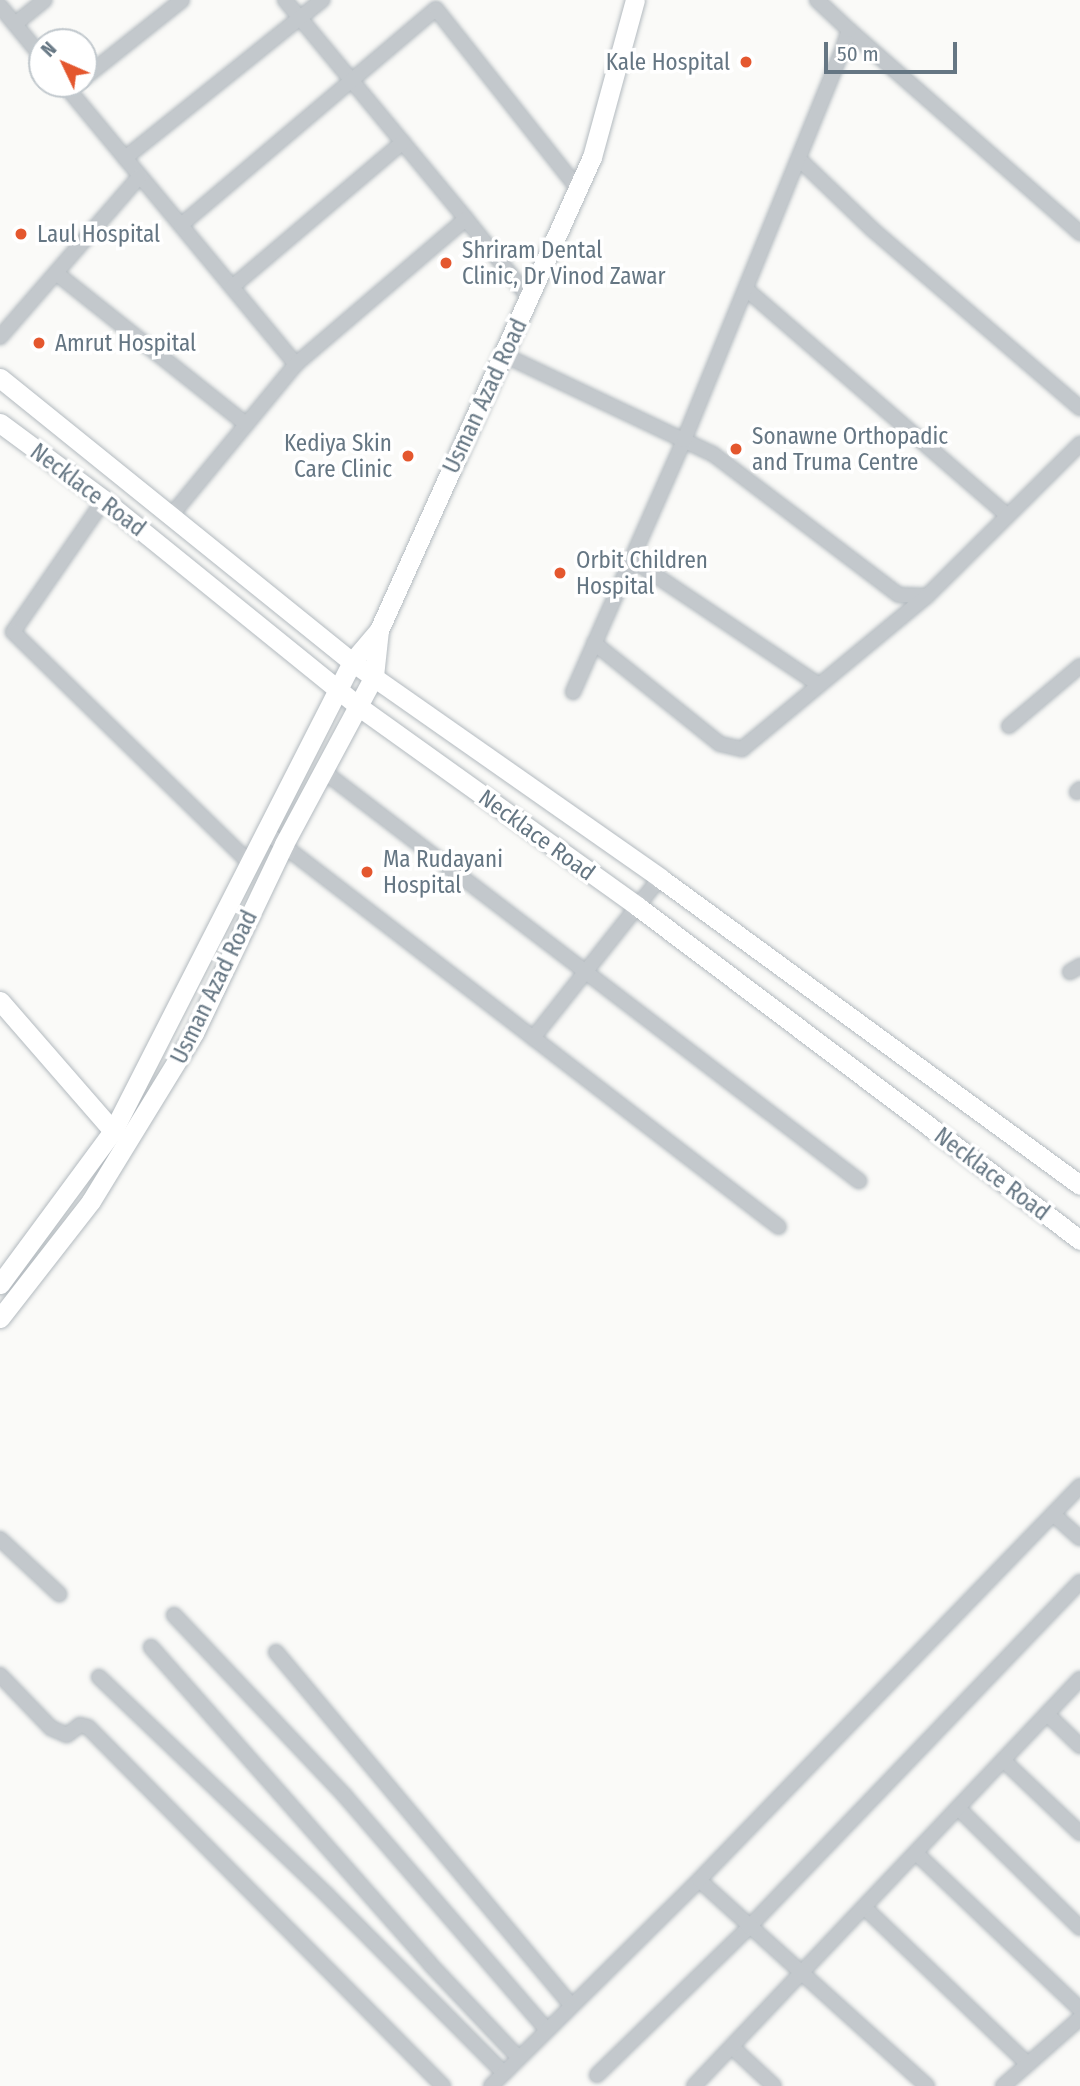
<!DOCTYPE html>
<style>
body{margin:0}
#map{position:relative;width:1080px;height:2086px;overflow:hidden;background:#fafaf8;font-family:"Fira Sans Condensed",sans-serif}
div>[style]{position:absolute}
.roads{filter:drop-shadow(0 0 2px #b3babf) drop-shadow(0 0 2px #b3babf)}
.street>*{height:14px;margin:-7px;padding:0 7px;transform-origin:7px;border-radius:7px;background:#c3c8cc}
.secondary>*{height:19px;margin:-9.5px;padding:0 9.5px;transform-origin:9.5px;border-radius:9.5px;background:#fff}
.dots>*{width:19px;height:19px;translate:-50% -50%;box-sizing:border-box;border:4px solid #fff;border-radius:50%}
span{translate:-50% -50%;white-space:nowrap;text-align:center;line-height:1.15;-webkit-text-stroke:7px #fff;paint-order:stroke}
.poi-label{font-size:23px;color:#657683}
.right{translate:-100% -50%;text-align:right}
.left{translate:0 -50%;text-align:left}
.street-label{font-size:23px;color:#657683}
.north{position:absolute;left:28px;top:28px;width:70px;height:70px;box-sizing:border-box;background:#fff;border:2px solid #c1c8cd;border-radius:50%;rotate:314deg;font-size:19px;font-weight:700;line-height:28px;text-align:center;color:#657683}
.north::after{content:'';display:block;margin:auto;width:24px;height:32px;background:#e4572e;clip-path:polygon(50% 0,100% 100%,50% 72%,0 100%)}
.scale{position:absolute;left:824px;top:42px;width:133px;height:32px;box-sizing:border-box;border:4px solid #657683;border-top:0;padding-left:9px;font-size:21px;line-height:24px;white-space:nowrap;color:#657683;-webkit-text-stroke:5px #fff;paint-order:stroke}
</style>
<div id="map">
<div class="roads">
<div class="street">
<i style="left:285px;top:0;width:284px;rotate:50.4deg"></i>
<i style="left:0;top:6px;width:66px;rotate:50.5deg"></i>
<i style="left:15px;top:24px;width:38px;rotate:-39deg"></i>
<i style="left:849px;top:30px;width:308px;rotate:41.3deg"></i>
<i style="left:84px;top:78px;width:125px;rotate:-38.5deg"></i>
<i style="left:64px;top:84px;width:364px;rotate:50.4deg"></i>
<i style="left:296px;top:364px;width:193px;rotate:129.5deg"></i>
<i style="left:125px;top:158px;width:253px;rotate:-38.7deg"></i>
<i style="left:800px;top:160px;width:101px;rotate:43.8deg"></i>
<i style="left:873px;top:230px;width:273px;rotate:40.7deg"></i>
<i style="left:181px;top:225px;width:334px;rotate:-40.3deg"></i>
<i style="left:436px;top:9px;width:229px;rotate:51.7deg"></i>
<i style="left:56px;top:273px;width:243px;rotate:38.5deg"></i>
<i style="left:232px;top:287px;width:224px;rotate:-40.3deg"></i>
<i style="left:746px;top:289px;width:344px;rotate:40.9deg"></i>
<i style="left:0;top:337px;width:213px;rotate:-49deg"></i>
<i style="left:502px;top:354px;width:233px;rotate:25.4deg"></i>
<i style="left:713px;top:454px;width:233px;rotate:37.2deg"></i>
<i style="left:899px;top:595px;width:28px;rotate:2deg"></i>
<i style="left:927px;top:596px;width:216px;rotate:-44.8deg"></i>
<i style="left:296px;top:364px;width:223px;rotate:-40.5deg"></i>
<i style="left:466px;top:219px;width:102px;rotate:51.3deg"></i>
<i style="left:104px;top:500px;width:160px;rotate:124.6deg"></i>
<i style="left:13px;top:632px;width:331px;rotate:44.3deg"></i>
<i style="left:631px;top:559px;width:226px;rotate:33.8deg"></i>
<i style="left:594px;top:643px;width:161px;rotate:38.7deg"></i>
<i style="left:720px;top:744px;width:23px;rotate:13deg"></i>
<i style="left:742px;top:749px;width:240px;rotate:-39.6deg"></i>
<i style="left:573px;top:692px;width:275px;rotate:-66.2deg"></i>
<i style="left:684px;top:440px;width:426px;rotate:-67.9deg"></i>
<i style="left:844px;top:45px;width:16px;rotate:-72deg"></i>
<i style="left:849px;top:30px;width:44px;rotate:-136.8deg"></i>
<i style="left:1009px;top:726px;width:93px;rotate:-40.2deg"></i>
<i style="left:323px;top:771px;width:675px;rotate:37.41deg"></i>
<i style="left:1077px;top:792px;width:4px;rotate:-45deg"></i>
<i style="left:266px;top:832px;width:647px;rotate:37.6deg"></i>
<i style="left:1070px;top:972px;width:12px;rotate:-31deg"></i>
<i style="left:533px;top:1038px;width:204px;rotate:-51.6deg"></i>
<i style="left:1053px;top:1514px;width:36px;rotate:42deg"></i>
<i style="left:0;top:1539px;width:81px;rotate:43deg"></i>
<i style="left:174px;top:1615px;width:249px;rotate:46.6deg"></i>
<i style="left:345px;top:1796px;width:309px;rotate:49.2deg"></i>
<i style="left:151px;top:1647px;width:422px;rotate:48.6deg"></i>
<i style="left:430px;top:1964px;width:129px;rotate:46.6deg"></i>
<i style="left:276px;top:1652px;width:461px;rotate:50.1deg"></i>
<i style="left:0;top:1675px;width:74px;rotate:46.1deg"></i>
<i style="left:51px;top:1728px;width:17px;rotate:24deg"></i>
<i style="left:67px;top:1735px;width:16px;rotate:-38deg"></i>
<i style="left:80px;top:1725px;width:8px;rotate:14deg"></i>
<i style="left:88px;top:1727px;width:505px;rotate:45.32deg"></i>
<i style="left:99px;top:1677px;width:315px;rotate:43.7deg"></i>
<i style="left:327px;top:1895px;width:251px;rotate:45.2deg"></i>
<i style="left:1047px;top:1714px;width:46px;rotate:44.1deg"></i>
<i style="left:1003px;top:1760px;width:106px;rotate:43.5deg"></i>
<i style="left:958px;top:1808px;width:171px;rotate:44.5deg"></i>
<i style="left:916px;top:1853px;width:226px;rotate:43.6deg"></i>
<i style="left:864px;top:1907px;width:227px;rotate:43.8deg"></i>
<i style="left:732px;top:2047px;width:57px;rotate:42.9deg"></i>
<i style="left:597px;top:2075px;width:212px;rotate:-44.2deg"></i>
<i style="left:749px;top:1927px;width:478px;rotate:-46.2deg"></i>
<i style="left:491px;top:2086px;width:293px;rotate:-44.7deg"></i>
<i style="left:694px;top:2086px;width:561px;rotate:-46.52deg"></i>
<i style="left:927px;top:2086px;width:307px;rotate:-137.9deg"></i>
<i style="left:699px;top:1880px;width:548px;rotate:-45.96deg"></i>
<i style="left:1003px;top:2086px;width:103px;rotate:-41.4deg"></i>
</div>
<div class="secondary">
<i style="left:0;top:378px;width:452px;rotate:38.9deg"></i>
<i style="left:352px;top:662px;width:376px;rotate:35deg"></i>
<i style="left:660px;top:878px;width:520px;rotate:36.17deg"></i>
<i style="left:0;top:423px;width:129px;rotate:36.5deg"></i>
<i style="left:104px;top:500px;width:327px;rotate:39deg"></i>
<i style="left:358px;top:706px;width:343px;rotate:35.6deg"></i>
<i style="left:637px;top:906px;width:555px;rotate:37.01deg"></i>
<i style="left:0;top:1001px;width:172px;rotate:49deg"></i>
<i style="left:0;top:1284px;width:190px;rotate:-53.6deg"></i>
<i style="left:113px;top:1131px;width:526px;rotate:-63deg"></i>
<i style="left:352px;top:662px;width:42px;rotate:-49.8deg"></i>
<i style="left:379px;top:630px;width:519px;rotate:-65.76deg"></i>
<i style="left:592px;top:157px;width:163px;rotate:-74.7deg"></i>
<i style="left:0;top:1318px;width:148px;rotate:-52.1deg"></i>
<i style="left:91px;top:1201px;width:197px;rotate:-58.5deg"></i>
<i style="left:194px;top:1033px;width:209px;rotate:-64.5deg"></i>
<i style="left:284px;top:844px;width:191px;rotate:-61.8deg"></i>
<i style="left:374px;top:676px;width:46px;rotate:-83.8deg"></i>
</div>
</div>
<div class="dots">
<i style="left:746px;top:62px;background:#e4572e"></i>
<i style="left:21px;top:234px;background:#e4572e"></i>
<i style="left:446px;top:263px;background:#e4572e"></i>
<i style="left:39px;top:343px;background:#e4572e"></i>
<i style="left:736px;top:449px;background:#e4572e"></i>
<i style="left:408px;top:456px;background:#e4572e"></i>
<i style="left:560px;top:573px;background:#e4572e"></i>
<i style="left:367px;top:872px;background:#e4572e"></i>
</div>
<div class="poi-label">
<span class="right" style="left:730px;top:62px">Kale Hospital</span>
<span class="left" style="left:37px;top:234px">Laul Hospital</span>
<span class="left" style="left:462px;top:263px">Shriram Dental<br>Clinic, Dr Vinod Zawar</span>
<span class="left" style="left:55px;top:343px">Amrut Hospital</span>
<span class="left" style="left:752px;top:449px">Sonawne Orthopadic<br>and Truma Centre</span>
<span class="right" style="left:392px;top:456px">Kediya Skin<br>Care Clinic</span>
<span class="left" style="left:576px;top:573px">Orbit Children<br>Hospital</span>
<span class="left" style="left:383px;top:872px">Ma Rudayani<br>Hospital</span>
</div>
<div class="street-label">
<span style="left:485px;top:396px;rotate:-65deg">Usman Azad Road</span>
<span style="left:88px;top:490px;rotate:37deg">Necklace Road</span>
<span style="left:537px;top:835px;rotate:36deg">Necklace Road</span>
<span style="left:214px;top:987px;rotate:-64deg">Usman Azad Road</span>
<span style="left:992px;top:1174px;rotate:37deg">Necklace Road</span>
</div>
<div class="north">N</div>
<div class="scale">50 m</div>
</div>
